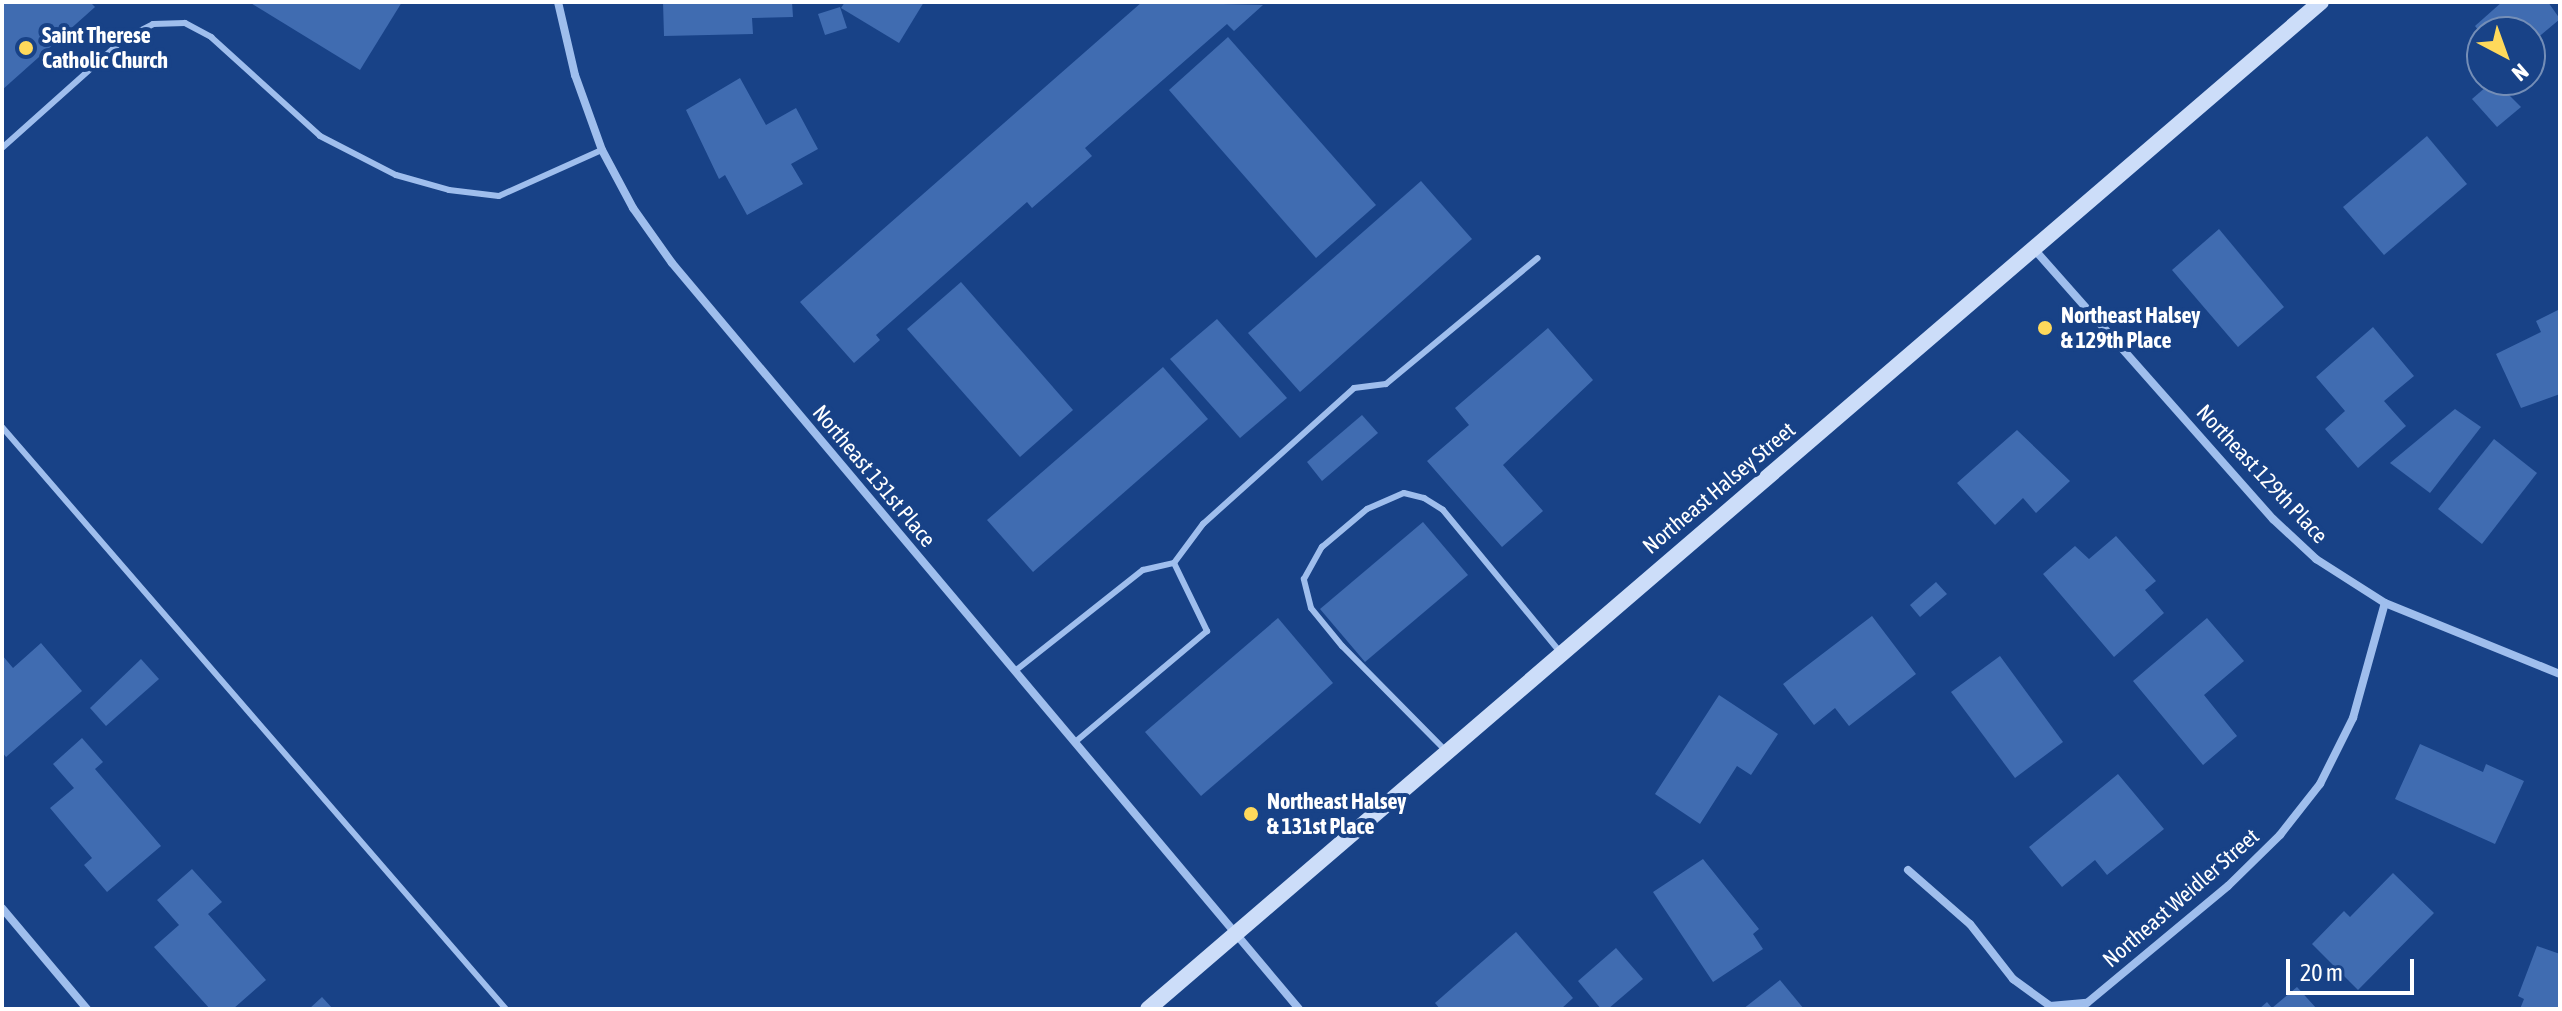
<!DOCTYPE html>
<style>
body{margin:0}
#map{position:relative;width:2562px;height:1011px;overflow:hidden;background:#184287;font-family:"Asap Condensed",sans-serif}
div>[style]{position:absolute}
.building>*{inset:0;background:#406cb1}
.service>*{height:6px;margin:-3px;padding:0 3px;transform-origin:3px;border-radius:3px;background:#9fbeed}
.minor>*{height:8px;margin:-4px;padding:0 4px;transform-origin:4px;border-radius:4px;background:#9fbeed}
.secondary>*{height:16px;margin:-8px;padding:0 8px;transform-origin:8px;border-radius:8px;background:#ccddf9}
.dots>*{width:22px;height:22px;translate:-50% -50%;box-sizing:border-box;border:4px solid #184287;border-radius:50%}
span{translate:-50% -50%;white-space:nowrap;text-align:center;line-height:1.15;-webkit-text-stroke:8px #184287;paint-order:stroke}
.poi-label{font-size:22px;color:#fff;font-weight:700}
.left{translate:0 -50%;text-align:left}
.street-label{font-size:22px;color:#fff}
.frame{position:absolute;inset:0;border:4px solid #fff;pointer-events:none}
.north{position:absolute;left:2466px;top:16px;width:80px;height:80px;box-sizing:border-box;background:#184287;border:2px solid #748eb7;border-radius:50%;rotate:139deg;font-size:22px;font-weight:700;line-height:32px;text-align:center;color:#fff}
.north::after{content:'';display:block;margin:auto;width:28px;height:36px;background:#ffd95b;clip-path:polygon(50% 0,100% 100%,50% 72%,0 100%)}
.scale{position:absolute;left:2286px;top:959px;width:128px;height:36px;box-sizing:border-box;border:4px solid #fff;border-top:0;padding-left:10px;font-size:24px;line-height:28px;white-space:nowrap;color:#fff;-webkit-text-stroke:6px #184287;paint-order:stroke}
</style>
<div id="map">
<div class="building">
<i style="clip-path:polygon(2px 2px,90px 2px,95px 7px,2px 90px)"></i>
<i style="clip-path:polygon(249px 2px,402px 2px,360px 70px)"></i>
<i style="clip-path:polygon(663px 2px,792px 2px,793px 17px,752px 18px,753px 34px,664px 36px)"></i>
<i style="clip-path:polygon(845px 2px,924px 2px,899px 43px,841px 8px)"></i>
<i style="clip-path:polygon(1142px 2px,1263px 5px,1234px 31px,1227px 24px,1085px 148px,1092px 156px,1032px 208px,1027px 202px,876px 335px,880px 340px,854px 363px,800px 302px)"></i>
<i style="clip-path:polygon(2502px 2px,2548px 2px,2560px 19px,2530px 44px,2530px 32px,2482px 35px,2475px 26px)"></i>
<i style="clip-path:polygon(840px 7px,847px 28px,825px 35px,818px 14px)"></i>
<i style="clip-path:polygon(1228px 37px,1376px 205px,1316px 258px,1169px 90px)"></i>
<i style="clip-path:polygon(2482px 40px,2482px 69px,2468px 52px)"></i>
<i style="clip-path:polygon(740px 78px,766px 125px,796px 108px,818px 149px,791px 164px,803px 184px,747px 215px,725px 175px,719px 179px,686px 110px)"></i>
<i style="clip-path:polygon(2494px 80px,2521px 107px,2497px 127px,2472px 99px)"></i>
<i style="clip-path:polygon(2427px 136px,2467px 184px,2384px 255px,2343px 207px)"></i>
<i style="clip-path:polygon(1421px 181px,1472px 239px,1300px 392px,1248px 333px)"></i>
<i style="clip-path:polygon(2219px 229px,2284px 307px,2238px 347px,2172px 270px)"></i>
<i style="clip-path:polygon(961px 282px,1073px 410px,1020px 457px,907px 329px)"></i>
<i style="clip-path:polygon(2560px 309px,2560px 394px,2521px 408px,2496px 354px,2541px 332px,2536px 321px)"></i>
<i style="clip-path:polygon(1217px 319px,1287px 398px,1240px 438px,1170px 359px)"></i>
<i style="clip-path:polygon(2373px 327px,2414px 376px,2384px 401px,2406px 426px,2358px 468px,2325px 429px,2345px 411px,2316px 377px)"></i>
<i style="clip-path:polygon(1548px 328px,1593px 380px,1503px 465px,1543px 511px,1502px 547px,1427px 461px,1469px 425px,1455px 408px)"></i>
<i style="clip-path:polygon(1163px 367px,1208px 419px,1033px 572px,987px 520px)"></i>
<i style="clip-path:polygon(2455px 409px,2481px 427px,2430px 493px,2390px 463px)"></i>
<i style="clip-path:polygon(1362px 415px,1378px 433px,1322px 481px,1307px 462px)"></i>
<i style="clip-path:polygon(2017px 430px,2070px 481px,2036px 513px,2023px 498px,1995px 525px,1957px 483px)"></i>
<i style="clip-path:polygon(2494px 439px,2537px 473px,2482px 544px,2438px 509px)"></i>
<i style="clip-path:polygon(1423px 522px,1468px 575px,1365px 662px,1320px 609px)"></i>
<i style="clip-path:polygon(2116px 536px,2156px 581px,2145px 590px,2164px 613px,2114px 657px,2043px 574px,2075px 546px,2089px 559px)"></i>
<i style="clip-path:polygon(1936px 582px,1947px 594px,1920px 617px,1910px 605px)"></i>
<i style="clip-path:polygon(1872px 616px,1916px 674px,1849px 726px,1835px 708px,1814px 725px,1783px 684px)"></i>
<i style="clip-path:polygon(1278px 618px,1333px 683px,1201px 796px,1145px 732px)"></i>
<i style="clip-path:polygon(2207px 618px,2244px 661px,2204px 695px,2237px 736px,2203px 765px,2133px 681px)"></i>
<i style="clip-path:polygon(41px 643px,82px 691px,6px 757px,2px 752px,2px 655px,13px 668px)"></i>
<i style="clip-path:polygon(2000px 656px,2063px 742px,2015px 778px,1951px 692px)"></i>
<i style="clip-path:polygon(141px 659px,159px 679px,106px 726px,90px 708px)"></i>
<i style="clip-path:polygon(1719px 695px,1778px 734px,1751px 775px,1737px 766px,1700px 824px,1655px 794px)"></i>
<i style="clip-path:polygon(82px 738px,103px 762px,95px 769px,161px 846px,107px 892px,84px 865px,92px 858px,50px 808px,74px 788px,53px 764px)"></i>
<i style="clip-path:polygon(2420px 744px,2483px 772px,2486px 764px,2524px 781px,2495px 844px,2395px 799px)"></i>
<i style="clip-path:polygon(2118px 774px,2164px 829px,2107px 875px,2095px 860px,2062px 887px,2029px 847px)"></i>
<i style="clip-path:polygon(1703px 859px,1759px 929px,1753px 934px,1763px 949px,1713px 982px,1653px 892px)"></i>
<i style="clip-path:polygon(192px 869px,222px 902px,208px 914px,266px 980px,233px 1009px,210px 1009px,154px 947px,179px 925px,157px 900px)"></i>
<i style="clip-path:polygon(2393px 873px,2434px 913px,2358px 990px,2312px 944px,2344px 911px,2350px 917px)"></i>
<i style="clip-path:polygon(1516px 932px,1573px 998px,1561px 1009px,1440px 1009px,1435px 1003px)"></i>
<i style="clip-path:polygon(2537px 946px,2560px 954px,2560px 1009px,2520px 1009px,2524px 999px,2518px 996px)"></i>
<i style="clip-path:polygon(1616px 948px,1643px 979px,1608px 1009px,1601px 1009px,1578px 981px)"></i>
<i style="clip-path:polygon(1780px 980px,1804px 1009px,1743px 1009px)"></i>
<i style="clip-path:polygon(2297px 987px,2317px 1009px,2259px 1009px,2267px 1002px,2272px 1008px)"></i>
<i style="clip-path:polygon(322px 997px,333px 1009px,309px 1009px)"></i>
</div>
<div class="service">
<i style="left:2px;top:148px;width:164px;rotate:-41.8deg"></i>
<i style="left:124px;top:39px;width:33px;rotate:-27deg"></i>
<i style="left:153px;top:24px;width:32px;rotate:-2deg"></i>
<i style="left:185px;top:23px;width:30px;rotate:28deg"></i>
<i style="left:211px;top:37px;width:147px;rotate:42.2deg"></i>
<i style="left:320px;top:136px;width:85px;rotate:27.2deg"></i>
<i style="left:396px;top:175px;width:55px;rotate:15.8deg"></i>
<i style="left:449px;top:190px;width:50px;rotate:6.8deg"></i>
<i style="left:499px;top:196px;width:113px;rotate:-24.1deg"></i>
<i style="left:2px;top:427px;width:770px;rotate:49.11deg"></i>
<i style="left:1174px;top:563px;width:49px;rotate:-53.4deg"></i>
<i style="left:1203px;top:524px;width:203px;rotate:-42deg"></i>
<i style="left:1354px;top:388px;width:32px;rotate:-7deg"></i>
<i style="left:1386px;top:384px;width:197px;rotate:-39.7deg"></i>
<i style="left:1015px;top:671px;width:163px;rotate:-38.3deg"></i>
<i style="left:1143px;top:570px;width:32px;rotate:-13deg"></i>
<i style="left:1174px;top:563px;width:76px;rotate:64.1deg"></i>
<i style="left:1207px;top:631px;width:172px;rotate:139.9deg"></i>
<i style="left:1445px;top:750px;width:146px;rotate:-134.7deg"></i>
<i style="left:1342px;top:646px;width:49px;rotate:-129.2deg"></i>
<i style="left:1311px;top:608px;width:30px;rotate:-104deg"></i>
<i style="left:1304px;top:579px;width:37px;rotate:-61deg"></i>
<i style="left:1322px;top:547px;width:59px;rotate:-40.2deg"></i>
<i style="left:1367px;top:509px;width:40px;rotate:-23.4deg"></i>
<i style="left:1404px;top:493px;width:21px;rotate:14deg"></i>
<i style="left:1424px;top:498px;width:22px;rotate:32deg"></i>
<i style="left:1443px;top:510px;width:184px;rotate:50.5deg"></i>
</div>
<div class="minor">
<i style="left:558px;top:2px;width:75px;rotate:76.9deg"></i>
<i style="left:575px;top:75px;width:80px;rotate:70.2deg"></i>
<i style="left:602px;top:150px;width:66px;rotate:61.9deg"></i>
<i style="left:633px;top:208px;width:67px;rotate:54.7deg"></i>
<i style="left:672px;top:263px;width:974px;rotate:49.95deg"></i>
<i style="left:2034px;top:249px;width:361px;rotate:48.5deg"></i>
<i style="left:2273px;top:519px;width:59px;rotate:42.9deg"></i>
<i style="left:2316px;top:559px;width:82px;rotate:32.5deg"></i>
<i style="left:2385px;top:603px;width:189px;rotate:22.1deg"></i>
<i style="left:1908px;top:870px;width:82px;rotate:41.1deg"></i>
<i style="left:1970px;top:924px;width:70px;rotate:52deg"></i>
<i style="left:2013px;top:979px;width:46px;rotate:36.1deg"></i>
<i style="left:2050px;top:1006px;width:37px;rotate:-5deg"></i>
<i style="left:2087px;top:1003px;width:183px;rotate:-39.7deg"></i>
<i style="left:2228px;top:886px;width:73px;rotate:-44.4deg"></i>
<i style="left:2280px;top:835px;width:65px;rotate:-51.9deg"></i>
<i style="left:2320px;top:784px;width:74px;rotate:-63.4deg"></i>
<i style="left:2353px;top:718px;width:119px;rotate:-74.5deg"></i>
<i style="left:2px;top:908px;width:132px;rotate:49.9deg"></i>
</div>
<div class="secondary">
<i style="left:1148px;top:1009px;width:1546px;rotate:-40.65deg"></i>
</div>
<div class="dots">
<i style="left:26px;top:48px;background:#ffd95b"></i>
<i style="left:2045px;top:328px;background:#ffd95b"></i>
<i style="left:1251px;top:814px;background:#ffd95b"></i>
</div>
<div class="poi-label">
<span class="left" style="left:42px;top:48px">Saint Therese<br>Catholic Church</span>
<span class="left" style="left:2061px;top:328px">Northeast Halsey<br>&amp; 129th Place</span>
<span class="left" style="left:1267px;top:814px">Northeast Halsey<br>&amp; 131st Place</span>
</div>
<div class="street-label">
<span style="left:2262px;top:474px;rotate:47deg">Northeast 129th Place</span>
<span style="left:874px;top:476px;rotate:50deg">Northeast 131st Place</span>
<span style="left:1719px;top:488px;rotate:-40deg">Northeast Halsey Street</span>
<span style="left:2181px;top:898px;rotate:-41deg">Northeast Weidler Street</span>
</div>
<div class="frame"></div>
<div class="north">N</div>
<div class="scale">20 m</div>
</div>
